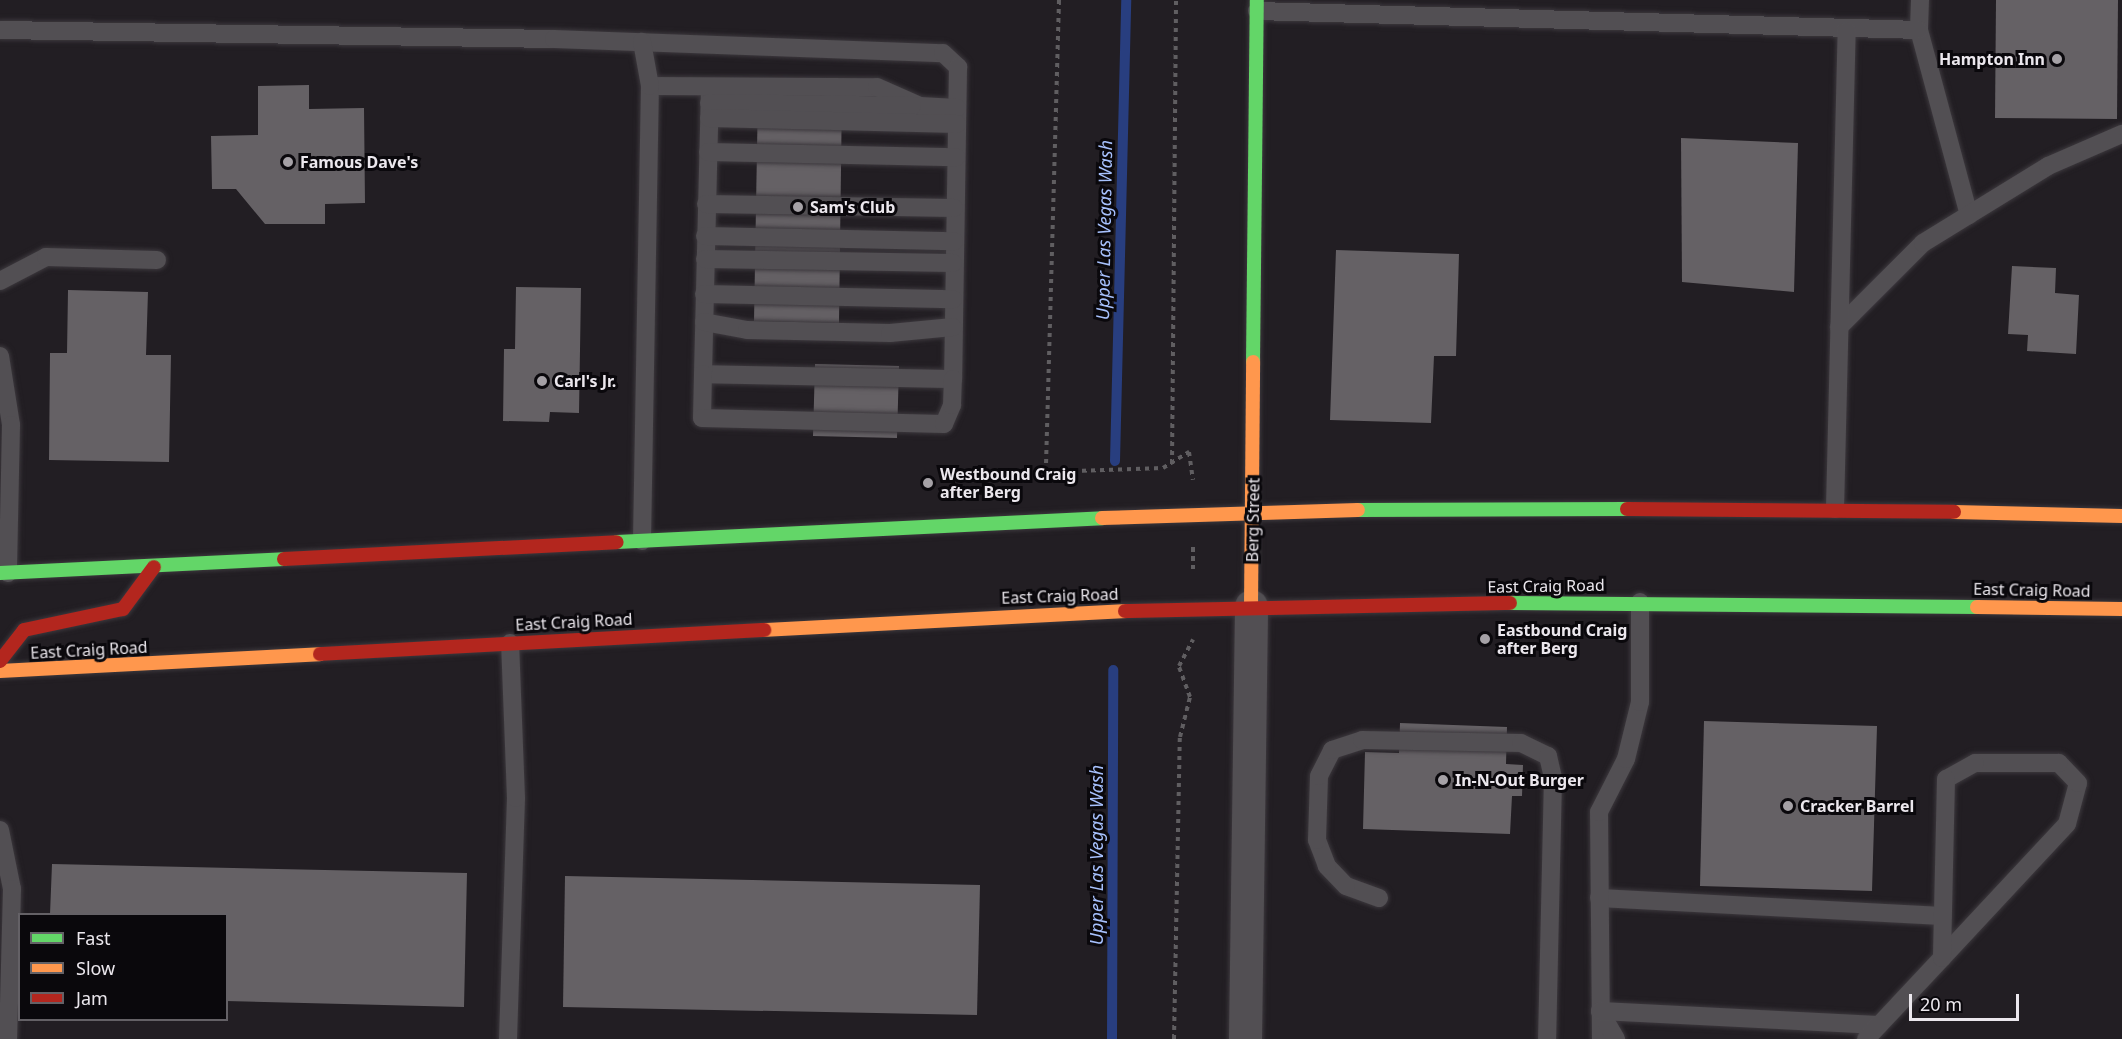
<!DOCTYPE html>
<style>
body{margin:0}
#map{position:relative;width:2122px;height:1039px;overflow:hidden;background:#221e23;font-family:"Noto Sans",sans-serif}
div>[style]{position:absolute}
.stream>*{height:10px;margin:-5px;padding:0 5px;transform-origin:5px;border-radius:5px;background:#283e7f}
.building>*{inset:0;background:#656165}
.path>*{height:4px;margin-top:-2px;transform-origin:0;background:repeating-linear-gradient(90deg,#605e61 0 4.5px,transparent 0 9px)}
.roads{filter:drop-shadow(0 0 2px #3c383d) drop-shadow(0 0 2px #3c383d)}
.lane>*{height:18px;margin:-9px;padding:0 9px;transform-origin:9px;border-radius:9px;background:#524f53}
.street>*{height:33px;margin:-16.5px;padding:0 16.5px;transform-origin:16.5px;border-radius:16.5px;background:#524f53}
.fast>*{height:14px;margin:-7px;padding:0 7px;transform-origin:7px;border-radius:7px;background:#63d668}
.slow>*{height:14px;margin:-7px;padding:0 7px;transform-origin:7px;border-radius:7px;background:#ff974d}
.jam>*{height:14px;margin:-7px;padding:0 7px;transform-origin:7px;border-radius:7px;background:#b3261e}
.dots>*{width:16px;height:16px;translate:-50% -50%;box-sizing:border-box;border:3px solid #0a080c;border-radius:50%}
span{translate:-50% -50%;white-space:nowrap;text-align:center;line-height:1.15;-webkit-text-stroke:6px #0a080c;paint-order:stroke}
.poi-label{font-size:16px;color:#ebe7ed;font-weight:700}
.right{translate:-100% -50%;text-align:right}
.left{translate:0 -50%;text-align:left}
.street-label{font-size:16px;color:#ebe7ed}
.water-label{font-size:18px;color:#a7c1fd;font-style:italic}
.legend{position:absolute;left:18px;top:913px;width:210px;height:108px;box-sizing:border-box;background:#0a080c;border:2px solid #646166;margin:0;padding:8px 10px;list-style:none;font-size:18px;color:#ebe7ed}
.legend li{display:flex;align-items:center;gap:12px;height:30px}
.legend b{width:30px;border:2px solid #646166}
.scale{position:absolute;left:1909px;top:994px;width:110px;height:27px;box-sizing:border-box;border:3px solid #ebe7ed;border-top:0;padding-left:8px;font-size:18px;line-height:21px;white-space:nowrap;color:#ebe7ed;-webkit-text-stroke:4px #0a080c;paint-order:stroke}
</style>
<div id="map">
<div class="stream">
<i style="left:1115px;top:461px;width:461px;rotate:-88.6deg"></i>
<i style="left:1112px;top:1039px;width:369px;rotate:-89.8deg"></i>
</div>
<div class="building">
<i style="clip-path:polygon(1996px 0,2118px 0,2117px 119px,1995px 118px)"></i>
<i style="clip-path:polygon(309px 85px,309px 109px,364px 108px,365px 203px,325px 204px,325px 224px,265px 224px,236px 189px,212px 189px,211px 136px,258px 135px,258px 86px)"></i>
<i style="clip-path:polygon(758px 92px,842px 93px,839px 323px,754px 321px)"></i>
<i style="clip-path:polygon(1681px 138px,1798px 143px,1794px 292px,1682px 282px)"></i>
<i style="clip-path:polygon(1336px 250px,1459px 254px,1456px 356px,1434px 356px,1431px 423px,1330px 420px)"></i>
<i style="clip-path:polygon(2012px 266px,2056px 268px,2055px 293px,2079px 295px,2076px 354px,2027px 351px,2028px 335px,2008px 334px)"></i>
<i style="clip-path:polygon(516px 287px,581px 288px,579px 413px,550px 412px,549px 422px,503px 421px,504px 349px,515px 349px)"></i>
<i style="clip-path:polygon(68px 290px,148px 292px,146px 355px,171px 355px,169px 462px,49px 460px,50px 353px,67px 353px)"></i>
<i style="clip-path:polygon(815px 364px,899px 366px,897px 438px,813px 436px)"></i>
<i style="clip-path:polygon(1704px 721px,1877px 726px,1872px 891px,1700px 886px)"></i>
<i style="clip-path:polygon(1400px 723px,1507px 727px,1506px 764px,1523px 765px,1522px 796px,1512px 796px,1510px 834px,1363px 829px,1365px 752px,1399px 753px)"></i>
<i style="clip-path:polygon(52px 864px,467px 873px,464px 1007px,226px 1001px,226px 914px,50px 914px)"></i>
<i style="clip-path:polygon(565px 876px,980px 885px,977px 1015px,563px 1007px)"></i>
</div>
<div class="path">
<i style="left:1059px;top:0;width:472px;rotate:91.6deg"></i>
<i style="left:1046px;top:472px;width:117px;rotate:-2deg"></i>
<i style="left:1163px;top:468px;width:31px;rotate:-32deg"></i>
<i style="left:1189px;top:452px;width:28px;rotate:82deg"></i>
<i style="left:1172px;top:464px;width:464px;rotate:-89.5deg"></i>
<i style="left:1193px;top:547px;width:26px;rotate:90deg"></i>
<i style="left:1174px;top:1039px;width:302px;rotate:-88.9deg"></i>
<i style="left:1180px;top:737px;width:41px;rotate:-76deg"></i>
<i style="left:1190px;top:697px;width:33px;rotate:-110deg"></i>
<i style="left:1179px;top:666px;width:30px;rotate:-62deg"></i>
</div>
<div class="roads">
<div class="lane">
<i style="left:1920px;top:0;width:30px;rotate:92deg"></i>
<i style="left:1919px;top:30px;width:192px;rotate:74.9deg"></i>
<i style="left:1257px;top:11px;width:662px;rotate:1.64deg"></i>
<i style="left:0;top:30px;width:554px;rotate:0.93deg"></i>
<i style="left:554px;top:39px;width:389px;rotate:2.1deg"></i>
<i style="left:943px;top:53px;width:21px;rotate:43deg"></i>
<i style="left:958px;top:67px;width:312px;rotate:90.9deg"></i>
<i style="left:953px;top:379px;width:250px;rotate:-178.9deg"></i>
<i style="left:703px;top:374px;width:286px;rotate:-88.6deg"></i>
<i style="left:650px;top:86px;width:227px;rotate:0.3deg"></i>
<i style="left:877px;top:87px;width:47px;rotate:23.8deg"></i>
<i style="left:920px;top:106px;width:37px;rotate:3deg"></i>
<i style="left:709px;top:103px;width:203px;rotate:0.8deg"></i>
<i style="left:709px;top:118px;width:248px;rotate:1.4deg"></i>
<i style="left:708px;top:152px;width:248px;rotate:1.2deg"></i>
<i style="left:706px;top:204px;width:248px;rotate:0.9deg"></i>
<i style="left:705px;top:236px;width:249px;rotate:1.2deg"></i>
<i style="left:705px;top:259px;width:248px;rotate:0.9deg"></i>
<i style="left:0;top:281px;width:52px;rotate:-27.6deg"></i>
<i style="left:46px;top:257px;width:111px;rotate:1.5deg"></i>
<i style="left:704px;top:294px;width:249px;rotate:1.2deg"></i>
<i style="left:704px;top:322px;width:44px;rotate:10.5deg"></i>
<i style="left:747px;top:330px;width:143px;rotate:1.2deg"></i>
<i style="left:890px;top:333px;width:63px;rotate:-5.4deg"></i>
<i style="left:1839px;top:327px;width:119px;rotate:-45deg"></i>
<i style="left:1923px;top:243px;width:147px;rotate:-31.6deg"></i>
<i style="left:2048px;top:166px;width:81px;rotate:-23.4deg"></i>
<i style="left:0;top:356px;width:70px;rotate:80.9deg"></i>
<i style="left:11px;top:425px;width:148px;rotate:91.2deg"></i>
<i style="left:703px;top:374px;width:44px;rotate:91.3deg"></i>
<i style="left:702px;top:418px;width:242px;rotate:1.4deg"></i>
<i style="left:944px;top:424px;width:21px;rotate:-67deg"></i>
<i style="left:952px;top:405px;width:26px;rotate:-88deg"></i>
<i style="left:1835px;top:509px;width:478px;rotate:-88.6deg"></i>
<i style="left:642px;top:541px;width:455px;rotate:-89deg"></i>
<i style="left:650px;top:86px;width:45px;rotate:-100.3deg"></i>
<i style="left:0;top:830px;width:60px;rotate:78.5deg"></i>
<i style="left:12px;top:889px;width:150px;rotate:91.5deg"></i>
<i style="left:1379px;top:898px;width:35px;rotate:-160deg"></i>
<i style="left:1346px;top:886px;width:28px;rotate:-134deg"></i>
<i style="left:1327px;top:866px;width:28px;rotate:-111deg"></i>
<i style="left:1317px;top:840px;width:64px;rotate:-88.2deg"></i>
<i style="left:1319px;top:776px;width:29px;rotate:-63deg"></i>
<i style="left:1332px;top:750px;width:32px;rotate:-18deg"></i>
<i style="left:1362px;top:740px;width:159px;rotate:1.1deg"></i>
<i style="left:1521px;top:743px;width:30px;rotate:26deg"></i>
<i style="left:1548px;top:756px;width:23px;rotate:77deg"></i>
<i style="left:1553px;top:778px;width:261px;rotate:91.3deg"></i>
<i style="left:1599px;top:898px;width:344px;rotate:3deg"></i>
<i style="left:508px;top:1039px;width:241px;rotate:-88.1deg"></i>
<i style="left:516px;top:798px;width:155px;rotate:-92.2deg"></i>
<i style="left:1601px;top:1039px;width:227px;rotate:-90.5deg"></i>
<i style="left:1599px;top:812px;width:59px;rotate:-63deg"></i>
<i style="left:1626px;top:759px;width:59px;rotate:-76.2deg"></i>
<i style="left:1640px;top:702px;width:100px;rotate:-90deg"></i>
<i style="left:1616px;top:1039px;width:32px;rotate:-120deg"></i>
<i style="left:1600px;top:1011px;width:279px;rotate:2.9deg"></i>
<i style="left:1866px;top:1039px;width:111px;rotate:-46.8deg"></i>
<i style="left:1942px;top:958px;width:183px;rotate:-47deg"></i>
<i style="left:2067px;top:824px;width:42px;rotate:-75deg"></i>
<i style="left:2078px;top:783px;width:28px;rotate:-134deg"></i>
<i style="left:2059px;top:763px;width:84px;rotate:180deg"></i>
<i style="left:1975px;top:763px;width:33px;rotate:151deg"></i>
<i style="left:1946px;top:779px;width:179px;rotate:91.3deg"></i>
</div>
<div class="street">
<i style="left:1245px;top:1039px;width:433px;rotate:-89.2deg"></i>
</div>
<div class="fast">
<i style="left:1253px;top:362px;width:362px;rotate:-89.4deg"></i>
<i style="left:1358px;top:510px;width:269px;rotate:-0.2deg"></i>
<i style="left:617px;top:542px;width:486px;rotate:-2.8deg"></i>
<i style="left:0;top:573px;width:284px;rotate:-2.8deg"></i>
<i style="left:1510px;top:603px;width:467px;rotate:0.5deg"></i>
</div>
<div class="slow">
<i style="left:1954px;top:512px;width:168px;rotate:1.4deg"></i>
<i style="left:1102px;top:518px;width:256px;rotate:-1.8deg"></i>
<i style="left:1251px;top:606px;width:244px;rotate:-89.5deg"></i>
<i style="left:1977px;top:607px;width:145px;rotate:0.8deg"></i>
<i style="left:764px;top:630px;width:361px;rotate:-3deg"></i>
<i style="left:0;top:671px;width:320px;rotate:-3deg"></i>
</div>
<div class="jam">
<i style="left:1627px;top:509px;width:327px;rotate:0.5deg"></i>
<i style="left:284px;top:559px;width:333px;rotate:-2.9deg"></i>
<i style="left:1125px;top:611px;width:385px;rotate:-1.2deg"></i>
<i style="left:320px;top:654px;width:445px;rotate:-3.1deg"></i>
<i style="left:0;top:661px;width:39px;rotate:-52deg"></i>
<i style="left:24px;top:630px;width:101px;rotate:-12deg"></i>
<i style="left:123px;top:609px;width:52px;rotate:-53.6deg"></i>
</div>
</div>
<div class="dots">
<i style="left:2057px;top:59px;background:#a5a1a6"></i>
<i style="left:288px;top:162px;background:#a5a1a6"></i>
<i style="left:798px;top:207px;background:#a5a1a6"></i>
<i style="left:542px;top:381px;background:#a5a1a6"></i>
<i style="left:928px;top:483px;background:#a5a1a6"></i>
<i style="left:1485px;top:639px;background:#a5a1a6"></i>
<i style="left:1443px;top:780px;background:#a5a1a6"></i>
<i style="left:1788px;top:806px;background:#a5a1a6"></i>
</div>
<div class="poi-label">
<span class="right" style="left:2045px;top:59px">Hampton Inn</span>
<span class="left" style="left:300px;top:162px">Famous Dave's</span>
<span class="left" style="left:810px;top:207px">Sam's Club</span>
<span class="left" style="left:554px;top:381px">Carl's Jr.</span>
<span class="left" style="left:940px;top:483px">Westbound Craig<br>after Berg</span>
<span class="left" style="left:1497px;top:639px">Eastbound Craig<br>after Berg</span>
<span class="left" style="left:1455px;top:780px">In-N-Out Burger</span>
<span class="left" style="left:1800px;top:806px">Cracker Barrel</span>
</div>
<div class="street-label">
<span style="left:1253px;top:520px;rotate:-89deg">Berg Street</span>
<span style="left:1546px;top:586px;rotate:-1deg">East Craig Road</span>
<span style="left:2032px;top:590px;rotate:1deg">East Craig Road</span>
<span style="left:1060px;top:596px;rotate:-2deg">East Craig Road</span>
<span style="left:574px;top:622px;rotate:-3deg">East Craig Road</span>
<span style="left:89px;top:650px;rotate:-3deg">East Craig Road</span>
</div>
<div class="water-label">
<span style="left:1104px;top:230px;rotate:-89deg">Upper Las Vegas Wash</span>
<span style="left:1096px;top:855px;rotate:-90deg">Upper Las Vegas Wash</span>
</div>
<ul class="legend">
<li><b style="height:8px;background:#63d668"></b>Fast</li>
<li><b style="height:8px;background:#ff974d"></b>Slow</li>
<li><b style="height:8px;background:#b3261e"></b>Jam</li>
</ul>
<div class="scale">20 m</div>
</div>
